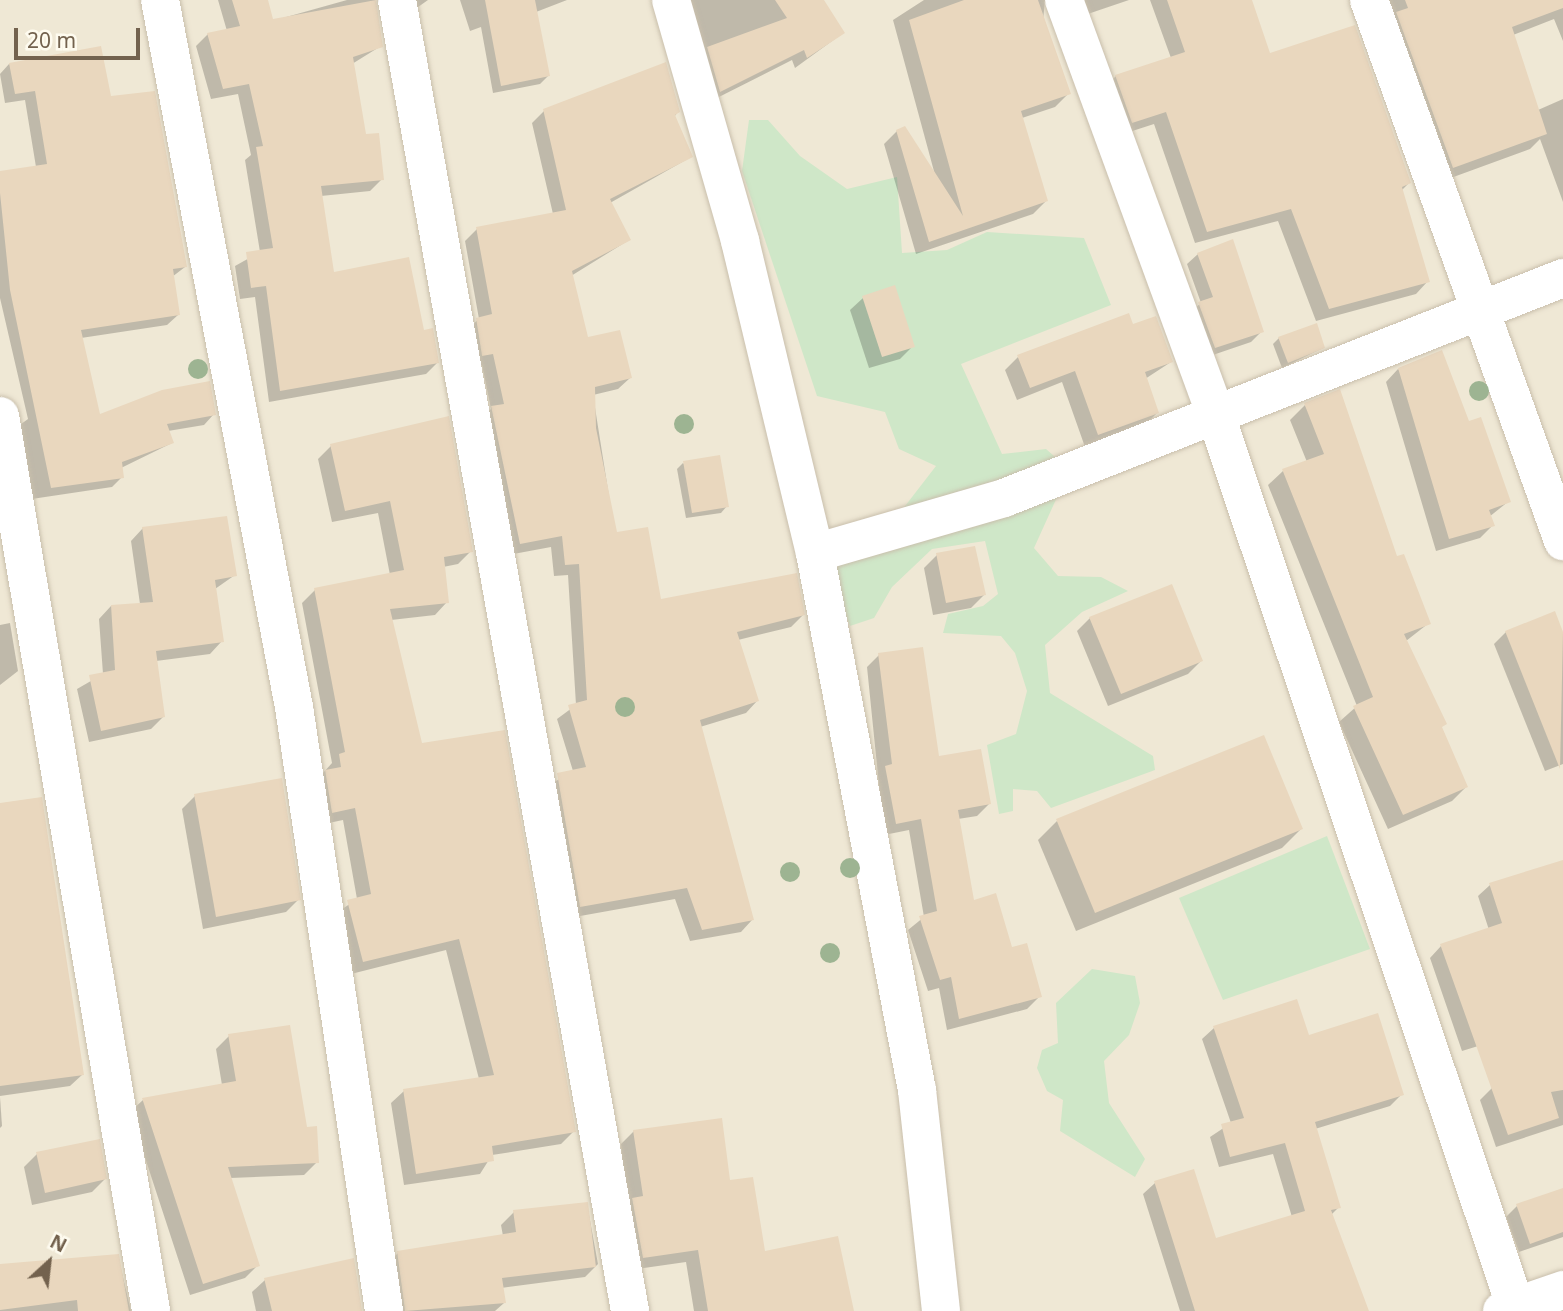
<!DOCTYPE html>
<style>
body{margin:0}
#map{position:relative;width:1563px;height:1311px;overflow:hidden;background:#fbf7e9;font-family:"Noto Sans",sans-serif}
div>[style]{position:absolute}
.residential>*{inset:0;background:#efe8d5}
.green>*{inset:0;background:#cfe7c8}
.shadow>*{inset:0;background:#0003}
.building>*{inset:0;background:#e9d7be}
.roads{filter:drop-shadow(0 0 2px #c9bfac) drop-shadow(0 0 2px #c9bfac)}
.minor>*{height:38px;margin:-19px;padding:0 19px;transform-origin:19px;border-radius:19px;background:#fff}
.trees>*{width:20px;height:20px;margin:-10px;border-radius:50%;background:#9db492}
span{translate:-50% -50%;white-space:nowrap;text-align:center;line-height:1.15;-webkit-text-stroke:5px #fefbef;paint-order:stroke}
.north{position:absolute;left:14px;top:1227px;width:70px;height:70px;-webkit-text-stroke:5px #fefbef;paint-order:stroke;rotate:27deg;font-size:19px;font-weight:700;line-height:28px;text-align:center;color:#73624e}
.north::after{content:'';display:block;margin:auto;width:24px;height:32px;background:#73624e;clip-path:polygon(50% 0,100% 100%,50% 72%,0 100%)}
.scale{position:absolute;left:14px;top:28px;width:126px;height:32px;box-sizing:border-box;border:4px solid #73624e;border-top:0;padding-left:9px;font-size:21px;line-height:24px;white-space:nowrap;color:#73624e;-webkit-text-stroke:5px #fefbef;paint-order:stroke}
</style>
<div id="map">
<div class="residential">
<i style="clip-path:polygon(0 0,1563px 0,1563px 1311px,0 1311px)"></i>
</div>
<div class="green">
<i style="clip-path:polygon(749px 120px,768px 120px,800px 156px,847px 189px,897px 177px,902px 253px,947px 250px,987px 232px,1084px 238px,1111px 305px,961px 364px,1002px 454px,1046px 449px,1062px 463px,902px 510px,936px 466px,899px 449px,885px 412px,817px 396px,742px 171px)"></i>
<i style="clip-path:polygon(1063px 484px,1034px 548px,1058px 576px,1101px 577px,1128px 591px,1082px 612px,1045px 645px,1050px 693px,1153px 756px,1155px 770px,1051px 808px,1037px 791px,1013px 789px,1013px 811px,999px 814px,987px 745px,1016px 734px,1027px 691px,1015px 653px,1001px 636px,943px 633px,948px 614px,983px 606px,998px 594px,985px 541px,932px 549px,892px 587px,874px 618px,850px 626px,824px 558px)"></i>
<i style="clip-path:polygon(1327px 836px,1370px 949px,1223px 1000px,1179px 898px)"></i>
<i style="clip-path:polygon(1092px 969px,1135px 976px,1140px 1003px,1129px 1035px,1104px 1061px,1109px 1103px,1145px 1159px,1135px 1177px,1060px 1131px,1063px 1100px,1047px 1091px,1037px 1068px,1042px 1050px,1058px 1043px,1056px 1003px)"></i>
</div>
<div class="shadow">
<i style="clip-path:polygon(218px 0,266px 0,272px 21px,347px 0,375px 0,381px 46px,352px 64px,365px 136px,382px 179px,370px 191px,321px 196px,332px 274px,423px 332px,437px 363px,426px 374px,269px 402px,255px 297px,240px 299px,235px 266px,260px 252px,245px 160px,251px 155px,238px 94px,211px 99px,196px 46px,208px 34px,227px 31px)"></i>
<i style="clip-path:polygon(405px 0,428px 0,411px 12px)"></i>
<i style="clip-path:polygon(460px 0,567px 0,536px 12px,549px 75px,540px 84px,493px 93px,481px 27px,470px 31px)"></i>
<i style="clip-path:polygon(684px 0,822px 0,843px 33px,795px 68px,792px 60px,709px 102px)"></i>
<i style="clip-path:polygon(924px 0,1045px 0,1043px 21px,1069px 93px,1055px 107px,1022px 118px,1046px 201px,1033px 214px,916px 254px,884px 144px,897px 131px,935px 175px,893px 20px)"></i>
<i style="clip-path:polygon(1067px 0,1129px 0,1076px 18px)"></i>
<i style="clip-path:polygon(1150px 0,1250px 0,1269px 56px,1409px 183px,1401px 191px,1428px 281px,1416px 294px,1316px 321px,1278px 221px,1195px 243px,1154px 124px,1120px 135px,1103px 89px,1116px 76px,1171px 58px)"></i>
<i style="clip-path:polygon(1369px 0,1563px 0,1563px 41px,1554px 19px,1513px 35px,1538px 110px,1563px 99px,1563px 202px,1540px 139px,1530px 149px,1437px 183px)"></i>
<i style="clip-path:polygon(9px 64px,109px 98px,185px 267px,172px 277px,178px 315px,167px 325px,81px 338px,99px 416px,214px 414px,204px 425px,168px 431px,172px 443px,121px 468px,122px 477px,112px 487px,25px 500px,13px 430px,28px 419px,0 298px,0 173px,36px 167px,25px 100px,5px 103px,0 74px)"></i>
<i style="clip-path:polygon(544px 111px,678px 112px,674px 117px,691px 157px,610px 203px,629px 240px,571px 276px,586px 339px,630px 378px,618px 389px,593px 395px,615px 534px,660px 601px,803px 615px,791px 627px,738px 640px,757px 701px,746px 713px,700px 727px,752px 920px,741px 932px,690px 941px,675px 899px,569px 918px,546px 787px,573px 771px,557px 719px,576px 705px,568px 575px,554px 576px,551px 547px,508px 555px,480px 420px,491px 409px,482px 365px,471px 367px,465px 331px,479px 319px,465px 241px,477px 229px,553px 214px,532px 123px)"></i>
<i style="clip-path:polygon(1198px 254px,1262px 331px,1251px 342px,1204px 358px,1188px 314px,1201px 303px,1187px 264px)"></i>
<i style="clip-path:polygon(863px 298px,913px 346px,900px 359px,869px 368px,850px 310px)"></i>
<i style="clip-path:polygon(1132px 326px,1171px 362px,1145px 379px,1157px 413px,1144px 426px,1085px 447px,1062px 382px,1017px 400px,1005px 370px,1018px 357px)"></i>
<i style="clip-path:polygon(1279px 338px,1323px 348px,1282px 368px,1273px 344px)"></i>
<i style="clip-path:polygon(1398px 369px,1468px 423px,1509px 501px,1489px 517px,1493px 525px,1480px 538px,1436px 551px,1386px 382px)"></i>
<i style="clip-path:polygon(1305px 405px,1429px 623px,1406px 641px,1466px 787px,1452px 801px,1388px 829px,1339px 722px,1357px 706px,1268px 485px,1283px 471px,1307px 462px,1290px 420px)"></i>
<i style="clip-path:polygon(331px 446px,471px 551px,458px 564px,443px 567px,447px 602px,435px 615px,391px 620px,420px 745px,574px 1131px,561px 1144px,492px 1155px,480px 1174px,404px 1185px,391px 1103px,404px 1091px,479px 1079px,446px 950px,351px 974px,335px 914px,357px 899px,343px 820px,319px 825px,313px 784px,332px 763px,302px 603px,315px 590px,390px 575px,378px 513px,332px 522px,318px 459px)"></i>
<i style="clip-path:polygon(683px 463px,727px 506px,721px 513px,686px 518px,677px 469px)"></i>
<i style="clip-path:polygon(143px 528px,235px 575px,215px 589px,222px 641px,210px 654px,156px 661px,163px 717px,151px 729px,89px 742px,77px 689px,103px 674px,99px 619px,111px 606px,140px 604px,131px 541px)"></i>
<i style="clip-path:polygon(937px 555px,984px 595px,971px 608px,933px 615px,924px 568px)"></i>
<i style="clip-path:polygon(1554px 614px,1563px 634px,1563px 764px,1545px 771px,1494px 644px,1506px 632px)"></i>
<i style="clip-path:polygon(1090px 618px,1201px 661px,1188px 674px,1108px 706px,1077px 631px)"></i>
<i style="clip-path:polygon(10px 623px,18px 671px,0 685px,0 625px)"></i>
<i style="clip-path:polygon(879px 655px,937px 758px,989px 804px,977px 816px,958px 819px,973px 902px,1040px 996px,1027px 1009px,947px 1030px,939px 988px,928px 991px,908px 930px,924px 917px,909px 830px,884px 835px,867px 667px)"></i>
<i style="clip-path:polygon(195px 796px,299px 899px,286px 912px,203px 929px,182px 809px)"></i>
<i style="clip-path:polygon(0 805px,83px 1074px,70px 1086px,0 1096px)"></i>
<i style="clip-path:polygon(1057px 821px,1301px 829px,1282px 848px,1076px 931px,1038px 840px)"></i>
<i style="clip-path:polygon(1563px 862px,1563px 1020px,1462px 1051px,1430px 958px,1441px 946px,1489px 930px,1478px 896px,1490px 885px)"></i>
<i style="clip-path:polygon(1214px 1028px,1308px 1037px,1402px 1094px,1390px 1106px,1315px 1129px,1339px 1207px,1331px 1215px,1368px 1311px,1180px 1311px,1143px 1194px,1155px 1183px,1215px 1240px,1292px 1217px,1273px 1154px,1219px 1167px,1210px 1137px,1231px 1123px,1202px 1039px)"></i>
<i style="clip-path:polygon(229px 1036px,305px 1129px,317px 1162px,304px 1175px,230px 1178px,258px 1265px,245px 1278px,190px 1295px,130px 1112px,143px 1100px,222px 1085px,216px 1049px)"></i>
<i style="clip-path:polygon(1563px 1074px,1563px 1125px,1496px 1147px,1480px 1100px,1493px 1087px)"></i>
<i style="clip-path:polygon(0 1097px,2px 1126px,0 1128px)"></i>
<i style="clip-path:polygon(634px 1131px,729px 1182px,763px 1253px,852px 1311px,694px 1311px,686px 1262px,630px 1270px,621px 1144px)"></i>
<i style="clip-path:polygon(37px 1154px,105px 1179px,92px 1192px,32px 1205px,24px 1167px)"></i>
<i style="clip-path:polygon(1563px 1190px,1563px 1237px,1519px 1252px,1506px 1217px,1517px 1206px)"></i>
<i style="clip-path:polygon(587px 1204px,598px 1264px,585px 1277px,501px 1288px,504px 1303px,495px 1311px,392px 1311px,385px 1266px,398px 1253px,503px 1236px,501px 1225px,514px 1212px)"></i>
<i style="clip-path:polygon(118px 1256px,131px 1311px,0 1311px,0 1266px)"></i>
<i style="clip-path:polygon(265px 1280px,360px 1311px,256px 1311px,252px 1292px)"></i>
</div>
<div class="building">
<i style="clip-path:polygon(232px 0,268px 0,273px 19px,376px 0,383px 47px,353px 57px,366px 134px,379px 133px,384px 180px,321px 186px,334px 272px,409px 257px,424px 330px,433px 328px,439px 363px,280px 391px,266px 286px,251px 288px,246px 252px,273px 248px,256px 147px,263px 146px,249px 84px,223px 89px,207px 33px,240px 26px)"></i>
<i style="clip-path:polygon(485px 0,535px 0,550px 76px,501px 86px)"></i>
<i style="clip-path:polygon(775px 0,824px 0,845px 33px,807px 58px,804px 50px,720px 92px,707px 47px,787px 18px)"></i>
<i style="clip-path:polygon(964px 0,1038px 0,1071px 94px,1021px 111px,1048px 201px,929px 242px,896px 130px,905px 126px,963px 216px,909px 20px)"></i>
<i style="clip-path:polygon(1167px 0,1252px 0,1270px 53px,1355px 25px,1411px 183px,1402px 187px,1430px 282px,1329px 309px,1291px 209px,1207px 232px,1166px 112px,1132px 123px,1115px 75px,1185px 52px)"></i>
<i style="clip-path:polygon(1405px 0,1563px 0,1563px 8px,1512px 27px,1547px 134px,1453px 168px,1396px 12px,1408px 8px)"></i>
<i style="clip-path:polygon(101px 46px,111px 96px,155px 91px,187px 267px,173px 269px,180px 315px,81px 330px,100px 414px,162px 390px,210px 381px,216px 415px,167px 424px,174px 443px,122px 462px,124px 478px,51px 488px,10px 290px,0 193px,0 171px,47px 164px,35px 91px,15px 94px,9px 63px)"></i>
<i style="clip-path:polygon(666px 62px,680px 112px,675px 115px,693px 157px,610px 199px,631px 240px,572px 271px,588px 337px,620px 330px,632px 378px,595px 387px,596px 428px,617px 532px,648px 527px,661px 599px,797px 573px,805px 615px,737px 632px,759px 701px,700px 720px,754px 920px,702px 930px,687px 888px,580px 907px,557px 773px,586px 767px,568px 705px,587px 700px,579px 564px,565px 565px,562px 536px,520px 544px,491px 406px,504px 404px,493px 354px,482px 356px,476px 318px,492px 314px,476px 227px,566px 210px,543px 109px)"></i>
<i style="clip-path:polygon(1233px 239px,1264px 332px,1215px 348px,1198px 302px,1213px 297px,1197px 253px)"></i>
<i style="clip-path:polygon(895px 285px,915px 347px,882px 357px,862px 296px)"></i>
<i style="clip-path:polygon(1129px 313px,1133px 324px,1156px 316px,1173px 362px,1145px 372px,1159px 413px,1098px 435px,1075px 371px,1030px 388px,1017px 355px)"></i>
<i style="clip-path:polygon(1317px 323px,1325px 348px,1288px 363px,1278px 337px)"></i>
<i style="clip-path:polygon(1442px 350px,1469px 421px,1481px 417px,1511px 502px,1489px 510px,1495px 526px,1449px 539px,1398px 368px)"></i>
<i style="clip-path:polygon(1340px 389px,1397px 556px,1404px 554px,1431px 624px,1404px 634px,1447px 724px,1442px 727px,1468px 787px,1403px 815px,1353px 706px,1373px 697px,1282px 469px,1324px 454px,1304px 403px)"></i>
<i style="clip-path:polygon(449px 416px,473px 552px,444px 557px,449px 603px,390px 609px,422px 743px,505px 730px,576px 1132px,492px 1146px,494px 1161px,416px 1174px,403px 1089px,494px 1075px,459px 939px,363px 962px,347px 900px,371px 894px,355px 808px,332px 813px,325px 770px,341px 767px,339px 754px,345px 752px,314px 588px,404px 570px,390px 501px,345px 511px,330px 444px)"></i>
<i style="clip-path:polygon(720px 455px,729px 507px,692px 513px,683px 461px)"></i>
<i style="clip-path:polygon(227px 516px,237px 576px,215px 580px,224px 642px,156px 651px,165px 717px,101px 731px,89px 675px,115px 670px,111px 605px,153px 602px,142px 527px)"></i>
<i style="clip-path:polygon(975px 546px,986px 595px,946px 603px,936px 553px)"></i>
<i style="clip-path:polygon(1172px 584px,1203px 661px,1121px 694px,1089px 617px)"></i>
<i style="clip-path:polygon(1555px 611px,1563px 632px,1560px 769px,1505px 631px)"></i>
<i style="clip-path:polygon(923px 647px,939px 756px,981px 749px,991px 804px,958px 810px,974px 900px,996px 893px,1012px 947px,1027px 943px,1042px 997px,959px 1019px,951px 977px,940px 980px,919px 916px,937px 911px,921px 819px,896px 824px,885px 766px,892px 764px,878px 653px)"></i>
<i style="clip-path:polygon(1264px 735px,1303px 829px,1095px 913px,1056px 819px)"></i>
<i style="clip-path:polygon(282px 778px,301px 900px,216px 917px,194px 794px)"></i>
<i style="clip-path:polygon(42px 797px,84px 1075px,0 1086px,0 803px)"></i>
<i style="clip-path:polygon(1563px 860px,1563px 1090px,1551px 1092px,1559px 1118px,1508px 1135px,1440px 944px,1502px 923px,1489px 883px)"></i>
<i style="clip-path:polygon(1297px 999px,1309px 1035px,1378px 1013px,1404px 1095px,1315px 1122px,1341px 1208px,1331px 1210px,1369px 1311px,1195px 1311px,1154px 1181px,1194px 1169px,1216px 1238px,1305px 1211px,1285px 1143px,1230px 1157px,1221px 1124px,1244px 1118px,1213px 1026px)"></i>
<i style="clip-path:polygon(290px 1025px,307px 1127px,317px 1126px,319px 1163px,228px 1167px,260px 1266px,203px 1284px,142px 1098px,236px 1081px,228px 1034px)"></i>
<i style="clip-path:polygon(722px 1118px,730px 1180px,753px 1177px,765px 1251px,838px 1236px,854px 1311px,708px 1311px,698px 1250px,643px 1258px,632px 1198px,643px 1196px,633px 1130px)"></i>
<i style="clip-path:polygon(100px 1139px,107px 1179px,45px 1193px,36px 1152px)"></i>
<i style="clip-path:polygon(1563px 1188px,1563px 1232px,1530px 1244px,1516px 1204px)"></i>
<i style="clip-path:polygon(588px 1202px,596px 1267px,502px 1278px,506px 1303px,405px 1311px,397px 1251px,516px 1232px,513px 1210px)"></i>
<i style="clip-path:polygon(119px 1254px,129px 1311px,78px 1311px,77px 1300px,0 1310px,0 1264px)"></i>
<i style="clip-path:polygon(354px 1258px,362px 1311px,272px 1311px,264px 1278px)"></i>
</div>
<div class="roads">
<div class="minor">
<i style="left:160px;top:0;width:720px;rotate:79.27deg"></i>
<i style="left:294px;top:707px;width:611px;rotate:81.52deg"></i>
<i style="left:397px;top:0;width:1332px;rotate:79.92deg"></i>
<i style="left:671px;top:0;width:251px;rotate:74deg"></i>
<i style="left:740px;top:241px;width:321px;rotate:76.5deg"></i>
<i style="left:815px;top:553px;width:547px;rotate:79.25deg"></i>
<i style="left:917px;top:1090px;width:222px;rotate:83.8deg"></i>
<i style="left:1064px;top:0;width:443px;rotate:69.9deg"></i>
<i style="left:1216px;top:416px;width:944px;rotate:71.41deg"></i>
<i style="left:1369px;top:0;width:575px;rotate:70.27deg"></i>
<i style="left:0;top:416px;width:908px;rotate:80.42deg"></i>
<i style="left:815px;top:553px;width:197px;rotate:-16.2deg"></i>
<i style="left:1004px;top:498px;width:601px;rotate:-21.48deg"></i>
<i style="left:1502px;top:1311px;width:65px;rotate:-19deg"></i>
</div>
</div>
<div class="trees">
<i style="left:198px;top:369px"></i>
<i style="left:1479px;top:391px"></i>
<i style="left:684px;top:424px"></i>
<i style="left:625px;top:707px"></i>
<i style="left:850px;top:868px"></i>
<i style="left:790px;top:872px"></i>
<i style="left:830px;top:953px"></i>
</div>
<div class="north">N</div>
<div class="scale">20 m</div>
</div>
